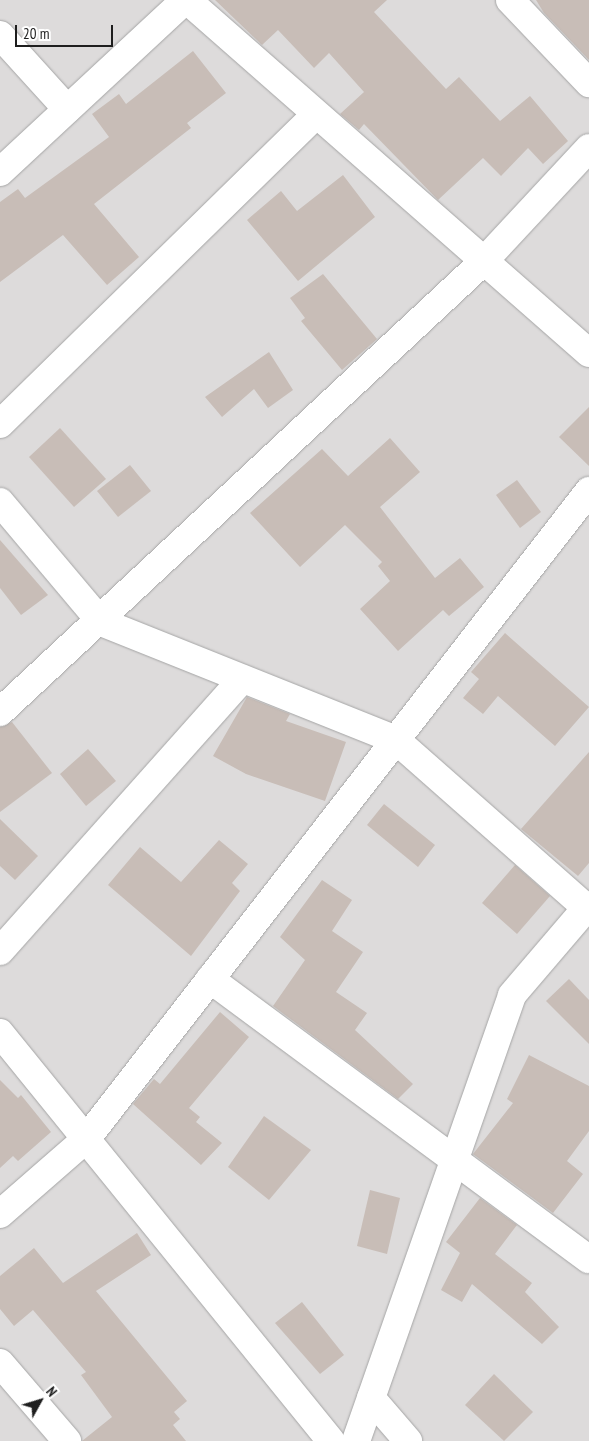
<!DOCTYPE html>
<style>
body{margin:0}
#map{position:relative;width:589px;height:1441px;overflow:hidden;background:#f0ebe4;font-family:"PT Sans Narrow",sans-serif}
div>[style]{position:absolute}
.residential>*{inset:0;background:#dddbdb}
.building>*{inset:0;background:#c8bdb7}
.roads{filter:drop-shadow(0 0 1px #a5a5a5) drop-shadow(0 0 1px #a5a5a5)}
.street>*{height:28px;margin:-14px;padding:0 14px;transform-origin:14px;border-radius:14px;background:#fff}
span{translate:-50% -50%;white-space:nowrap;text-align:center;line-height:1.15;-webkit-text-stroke:4px #fff;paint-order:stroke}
.north{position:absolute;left:15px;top:1376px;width:50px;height:50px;-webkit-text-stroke:4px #fff;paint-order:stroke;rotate:51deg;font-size:14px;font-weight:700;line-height:20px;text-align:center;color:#1e1e1e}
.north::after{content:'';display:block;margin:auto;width:18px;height:22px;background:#1e1e1e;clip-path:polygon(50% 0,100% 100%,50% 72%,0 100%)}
.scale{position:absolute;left:15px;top:25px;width:98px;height:22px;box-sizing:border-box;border:2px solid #1e1e1e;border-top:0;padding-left:6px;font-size:15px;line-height:18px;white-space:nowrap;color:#1e1e1e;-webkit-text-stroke:4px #fff;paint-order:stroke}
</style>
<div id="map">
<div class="residential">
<i style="clip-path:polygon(0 0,589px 0,589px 1441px,0 1441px)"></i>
</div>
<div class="building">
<i style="clip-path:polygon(215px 0,387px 0,374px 12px,446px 89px,459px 77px,500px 121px,530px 96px,568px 141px,543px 164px,528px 148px,501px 176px,483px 158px,438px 200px,364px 124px,359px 130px,340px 114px,364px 92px,329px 53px,314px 68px,278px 30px,262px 45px)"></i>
<i style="clip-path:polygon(536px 0,589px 0,589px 60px,544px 13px)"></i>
<i style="clip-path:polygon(193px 51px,226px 93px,187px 123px,191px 128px,94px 204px,139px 257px,107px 285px,63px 235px,0 282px,0 202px,18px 189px,25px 198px,109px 137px,92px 114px,119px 94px,126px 104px)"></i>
<i style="clip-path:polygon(343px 175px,375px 217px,298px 281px,247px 220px,281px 191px,297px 211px)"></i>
<i style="clip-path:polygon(323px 274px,377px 339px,342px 370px,301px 321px,305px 318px,290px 298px)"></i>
<i style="clip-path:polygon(269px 352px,293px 390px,268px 408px,254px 389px,222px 417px,205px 397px)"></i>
<i style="clip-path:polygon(589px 407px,589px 466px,559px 437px)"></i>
<i style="clip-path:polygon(60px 428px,106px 479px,74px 507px,29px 457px)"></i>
<i style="clip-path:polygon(390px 438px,420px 472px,380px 507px,435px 578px,460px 558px,484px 587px,449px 616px,443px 610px,398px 651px,360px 609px,390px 581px,378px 566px,382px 562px,345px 525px,300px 567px,250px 513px,322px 449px,348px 476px)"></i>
<i style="clip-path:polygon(130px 465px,151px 491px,118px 517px,97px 491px)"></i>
<i style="clip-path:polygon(517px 480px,541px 512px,520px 528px,496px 495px)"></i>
<i style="clip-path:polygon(0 540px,48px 595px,21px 615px,0 588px)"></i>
<i style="clip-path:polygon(505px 633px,589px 707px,555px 746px,498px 696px,483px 714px,463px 698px,479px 679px,471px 672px)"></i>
<i style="clip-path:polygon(247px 697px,290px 714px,286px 721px,346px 742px,325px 801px,246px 774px,213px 756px)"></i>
<i style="clip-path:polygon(12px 722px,52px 773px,0 812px,0 727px)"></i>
<i style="clip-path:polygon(88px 749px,116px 781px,86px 806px,60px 774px)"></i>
<i style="clip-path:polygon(589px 752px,589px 863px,578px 876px,521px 829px)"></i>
<i style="clip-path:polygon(384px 804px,435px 845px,418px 867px,367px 825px)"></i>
<i style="clip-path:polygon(0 819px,38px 856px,15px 880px,0 866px)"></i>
<i style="clip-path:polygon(219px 840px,248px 864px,232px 883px,240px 891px,191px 956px,108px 885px,140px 847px,181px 882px)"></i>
<i style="clip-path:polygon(515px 865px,550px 896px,517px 934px,482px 903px)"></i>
<i style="clip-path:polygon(322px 880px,352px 900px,332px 931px,363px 952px,336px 992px,367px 1013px,355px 1030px,413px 1084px,398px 1099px,273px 1006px,305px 960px,280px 937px)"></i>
<i style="clip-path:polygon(569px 979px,589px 1000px,589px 1044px,546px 1001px)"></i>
<i style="clip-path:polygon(220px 1012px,249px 1037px,189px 1108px,200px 1117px,196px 1122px,222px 1143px,201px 1165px,133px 1104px,154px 1079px,160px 1084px)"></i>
<i style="clip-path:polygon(529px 1055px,589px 1086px,589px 1131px,567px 1161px,583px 1174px,553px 1213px,473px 1154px,513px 1103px,507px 1099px)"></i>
<i style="clip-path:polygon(0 1080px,18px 1098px,21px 1095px,51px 1132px,18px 1161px,13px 1156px,0 1168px)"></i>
<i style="clip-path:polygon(264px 1116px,311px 1150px,269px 1200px,228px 1167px)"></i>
<i style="clip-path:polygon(370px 1190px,400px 1198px,387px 1254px,357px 1246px)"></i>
<i style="clip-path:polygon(480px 1198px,517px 1225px,495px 1254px,532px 1283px,525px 1292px,559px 1327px,542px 1344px,472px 1284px,462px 1302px,441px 1290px,460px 1253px,446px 1242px)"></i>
<i style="clip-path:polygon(137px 1233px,151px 1255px,96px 1291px,187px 1401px,174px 1412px,180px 1419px,173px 1425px,186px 1441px,82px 1441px,112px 1417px,81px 1375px,86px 1372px,33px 1310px,14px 1326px,0 1309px,0 1276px,34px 1248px,63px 1283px)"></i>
<i style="clip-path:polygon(302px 1302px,344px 1355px,320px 1374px,275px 1323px)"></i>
<i style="clip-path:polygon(494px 1374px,533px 1412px,504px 1441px,465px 1405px)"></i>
</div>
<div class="roads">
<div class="street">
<i style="left:187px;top:0;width:535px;rotate:41.29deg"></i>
<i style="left:510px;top:0;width:115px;rotate:46.4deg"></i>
<i style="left:0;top:35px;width:100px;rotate:47.8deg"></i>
<i style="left:0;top:172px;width:253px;rotate:-42.9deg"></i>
<i style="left:0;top:424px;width:442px;rotate:-44.4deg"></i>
<i style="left:0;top:502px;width:157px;rotate:49.9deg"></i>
<i style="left:101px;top:622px;width:318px;rotate:21.8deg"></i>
<i style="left:396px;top:740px;width:257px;rotate:41.4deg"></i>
<i style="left:0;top:712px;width:662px;rotate:-42.98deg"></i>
<i style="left:484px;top:261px;width:154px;rotate:-47.1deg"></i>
<i style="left:0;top:951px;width:364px;rotate:-48.3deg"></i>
<i style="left:210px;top:979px;width:471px;rotate:36.5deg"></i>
<i style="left:0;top:1033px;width:525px;rotate:50.95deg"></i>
<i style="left:0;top:1214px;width:116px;rotate:-41.1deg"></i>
<i style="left:87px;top:1138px;width:819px;rotate:-52.19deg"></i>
<i style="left:0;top:1363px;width:103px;rotate:49.3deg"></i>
<i style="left:371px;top:1398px;width:57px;rotate:49.3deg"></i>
<i style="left:356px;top:1441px;width:472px;rotate:-70.7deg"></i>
<i style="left:512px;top:995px;width:118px;rotate:-49.5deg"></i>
</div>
</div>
<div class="north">N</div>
<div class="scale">20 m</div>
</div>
